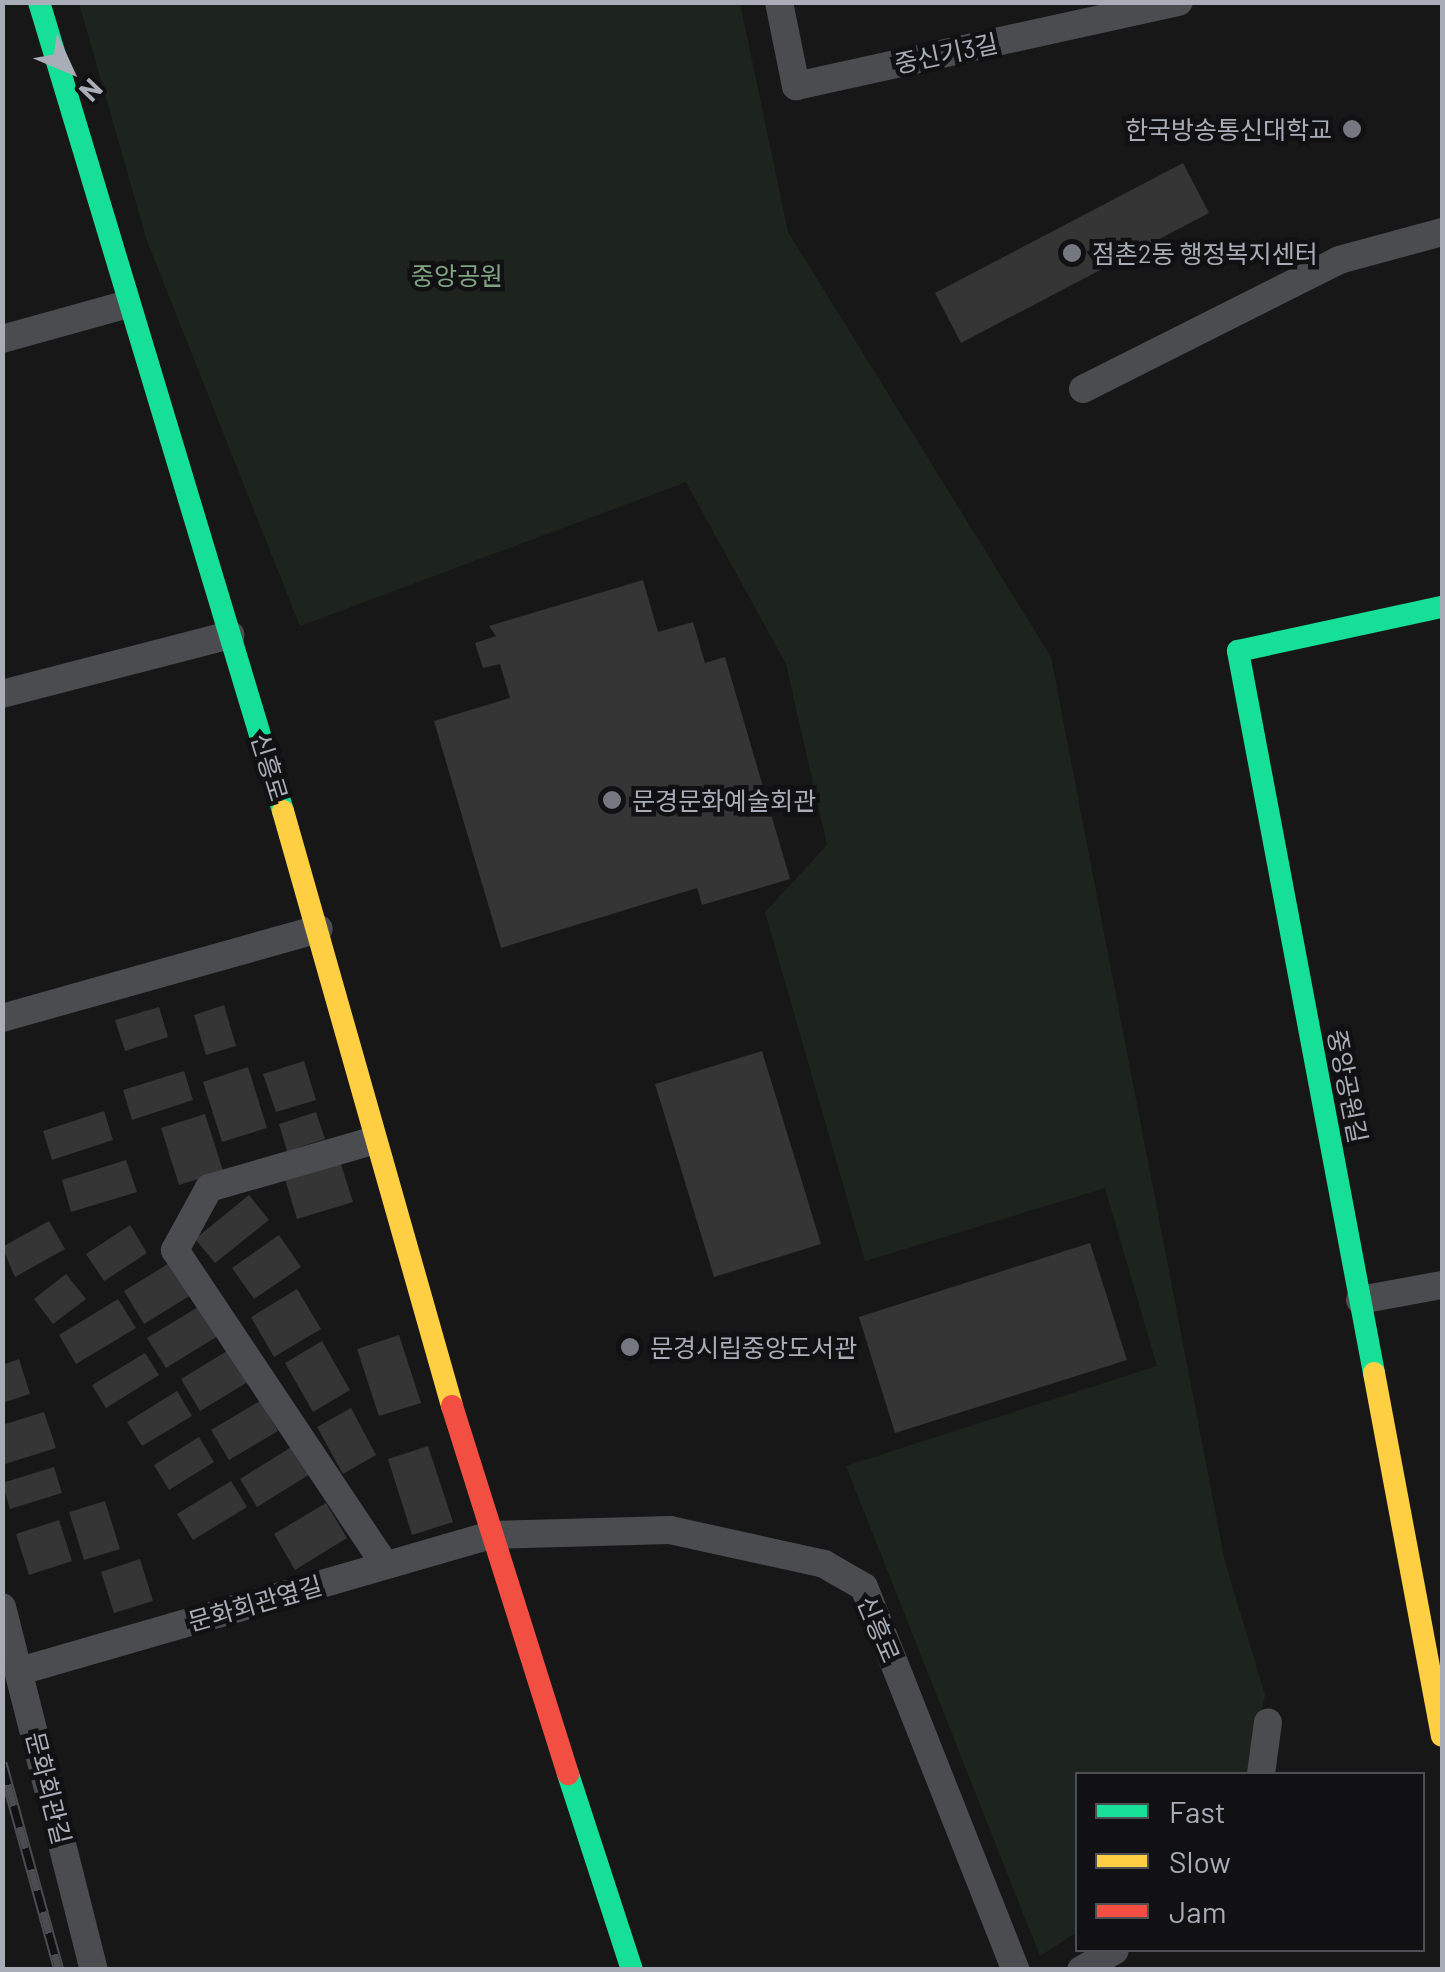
<!DOCTYPE html>
<meta charset="utf-8">
<style>
body{margin:0}
#map{position:relative;width:1445px;height:1972px;overflow:hidden;background:#171717;font-family:Barlow,"Noto Sans KR",sans-serif}
div>[style]{position:absolute}
.green>*{inset:0;background:#1d241e}
.building>*{inset:0;background:#353536}
.street>*{height:28px;margin:-14px;padding:0 14px;transform-origin:14px;border-radius:14px;background:#4b4c50}
.fast>*{height:22px;margin:-11px;padding:0 11px;transform-origin:11px;border-radius:11px;background:#16e098}
.slow>*{height:22px;margin:-11px;padding:0 11px;transform-origin:11px;border-radius:11px;background:#ffcf43}
.jam>*{height:22px;margin:-11px;padding:0 11px;transform-origin:11px;border-radius:11px;background:#f24e42}
.rail>*{height:11px;margin-top:-5.5px;transform-origin:0;background:repeating-linear-gradient(90deg,#111113 0 22px,#4b4c4f 0 44px);box-sizing:border-box;border-block:2px solid #4b4c4f}
.dots>*{width:28px;height:28px;translate:-50% -50%;box-sizing:border-box;border:5px solid #111113;border-radius:50%}
span{translate:-50% -50%;white-space:nowrap;text-align:center;line-height:1.15;-webkit-text-stroke:9px #111113;paint-order:stroke}
.street-label{font-size:25px;color:#a8adb8}
.poi-label{font-size:25px;color:#a8adb8}
.right{translate:-100% -50%;text-align:right}
.left{translate:0 -50%;text-align:left}
.park-label{font-size:25px;color:#7fa381}
.frame{position:absolute;inset:0;border:5px solid #a8adb8;pointer-events:none}
.legend{position:absolute;left:1075px;top:1772px;width:350px;height:180px;box-sizing:border-box;background:#111113;border:2px solid #4d4f55;margin:0;padding:12px 18px;list-style:none;font-size:30px;color:#a8adb8}
.legend li{display:flex;align-items:center;gap:20px;height:50px}
.legend b{width:50px;border:2px solid #4d4f55}
.north{position:absolute;left:20px;top:20px;width:100px;height:100px;-webkit-text-stroke:8px #111113;paint-order:stroke;rotate:134deg;font-size:28px;font-weight:700;line-height:40px;text-align:center;color:#a8adb8}
.north::after{content:'';display:block;margin:auto;width:35px;height:45px;background:#a8adb8;clip-path:polygon(50% 0,100% 100%,50% 72%,0 100%)}
</style>
<div id="map">
<div class="green">
<i style="clip-path:polygon(79px 3px,740px 3px,788px 232px,1051px 657px,1225px 1562px,1265px 1695px,1248px 1774px,1078px 1774px,1077px 1932px,1040px 1956px,846px 1466px,1157px 1366px,1105px 1188px,865px 1261px,765px 912px,827px 845px,786px 664px,686px 482px,300px 626px,147px 241px)"></i>
</div>
<div class="building">
<i style="clip-path:polygon(1183px 163px,1209px 213px,961px 343px,935px 293px)"></i>
<i style="clip-path:polygon(643px 580px,658px 632px,693px 622px,705px 663px,725px 657px,790px 879px,702px 905px,697px 888px,501px 948px,434px 721px,510px 698px,500px 664px,483px 668px,475px 643px,496px 636px,489px 626px)"></i>
<i style="clip-path:polygon(224px 1005px,236px 1046px,206px 1055px,194px 1015px)"></i>
<i style="clip-path:polygon(159px 1007px,168px 1037px,125px 1051px,115px 1020px)"></i>
<i style="clip-path:polygon(762px 1051px,821px 1244px,714px 1277px,655px 1084px)"></i>
<i style="clip-path:polygon(304px 1061px,316px 1100px,276px 1112px,263px 1074px)"></i>
<i style="clip-path:polygon(248px 1067px,267px 1128px,222px 1142px,203px 1082px)"></i>
<i style="clip-path:polygon(184px 1071px,193px 1100px,132px 1120px,123px 1090px)"></i>
<i style="clip-path:polygon(104px 1111px,113px 1140px,52px 1160px,43px 1131px)"></i>
<i style="clip-path:polygon(316px 1112px,325px 1139px,287px 1151px,279px 1124px)"></i>
<i style="clip-path:polygon(205px 1114px,223px 1171px,179px 1185px,161px 1128px)"></i>
<i style="clip-path:polygon(339px 1158px,353px 1202px,297px 1219px,284px 1176px)"></i>
<i style="clip-path:polygon(126px 1160px,137px 1192px,71px 1212px,62px 1180px)"></i>
<i style="clip-path:polygon(249px 1195px,269px 1220px,215px 1263px,195px 1239px)"></i>
<i style="clip-path:polygon(49px 1221px,65px 1249px,15px 1277px,2px 1247px)"></i>
<i style="clip-path:polygon(130px 1225px,147px 1253px,104px 1281px,86px 1254px)"></i>
<i style="clip-path:polygon(279px 1235px,301px 1267px,254px 1299px,232px 1268px)"></i>
<i style="clip-path:polygon(1090px 1243px,1127px 1360px,895px 1433px,859px 1317px)"></i>
<i style="clip-path:polygon(171px 1262px,191px 1295px,144px 1324px,124px 1291px)"></i>
<i style="clip-path:polygon(66px 1274px,86px 1299px,53px 1324px,34px 1299px)"></i>
<i style="clip-path:polygon(297px 1289px,321px 1329px,274px 1357px,251px 1317px)"></i>
<i style="clip-path:polygon(118px 1299px,136px 1328px,76px 1364px,59px 1335px)"></i>
<i style="clip-path:polygon(203px 1304px,221px 1334px,166px 1368px,147px 1338px)"></i>
<i style="clip-path:polygon(399px 1335px,421px 1403px,379px 1416px,357px 1349px)"></i>
<i style="clip-path:polygon(322px 1341px,350px 1390px,313px 1412px,285px 1363px)"></i>
<i style="clip-path:polygon(232px 1348px,251px 1380px,200px 1411px,181px 1379px)"></i>
<i style="clip-path:polygon(145px 1353px,159px 1375px,106px 1408px,92px 1385px)"></i>
<i style="clip-path:polygon(19px 1359px,30px 1394px,2px 1403px,2px 1365px)"></i>
<i style="clip-path:polygon(177px 1391px,192px 1416px,142px 1446px,127px 1422px)"></i>
<i style="clip-path:polygon(260px 1401px,278px 1431px,229px 1460px,211px 1430px)"></i>
<i style="clip-path:polygon(351px 1408px,376px 1455px,343px 1474px,317px 1427px)"></i>
<i style="clip-path:polygon(44px 1412px,56px 1448px,2px 1465px,2px 1425px)"></i>
<i style="clip-path:polygon(199px 1437px,214px 1462px,169px 1490px,154px 1465px)"></i>
<i style="clip-path:polygon(298px 1443px,315px 1471px,257px 1507px,240px 1479px)"></i>
<i style="clip-path:polygon(428px 1446px,453px 1522px,412px 1535px,388px 1459px)"></i>
<i style="clip-path:polygon(54px 1467px,62px 1493px,10px 1509px,2px 1483px)"></i>
<i style="clip-path:polygon(231px 1481px,247px 1507px,193px 1540px,177px 1514px)"></i>
<i style="clip-path:polygon(105px 1501px,120px 1549px,84px 1560px,69px 1512px)"></i>
<i style="clip-path:polygon(326px 1503px,347px 1538px,295px 1570px,274px 1534px)"></i>
<i style="clip-path:polygon(59px 1520px,72px 1561px,29px 1575px,16px 1534px)"></i>
<i style="clip-path:polygon(140px 1559px,153px 1601px,114px 1613px,101px 1572px)"></i>
</div>
<div class="street">
<i style="left:779px;top:2px;width:86px;rotate:78.6deg"></i>
<i style="left:796px;top:86px;width:392px;rotate:-12.4deg"></i>
<i style="left:2px;top:339px;width:128px;rotate:-15.5deg"></i>
<i style="left:1083px;top:389px;width:287px;rotate:-26.7deg"></i>
<i style="left:1339px;top:260px;width:107px;rotate:-15.2deg"></i>
<i style="left:2px;top:694px;width:236px;rotate:-14.5deg"></i>
<i style="left:2px;top:1018px;width:329px;rotate:-15.7deg"></i>
<i style="left:372px;top:1141px;width:170px;rotate:163.9deg"></i>
<i style="left:209px;top:1188px;width:71px;rotate:118.7deg"></i>
<i style="left:175px;top:1250px;width:379px;rotate:56.3deg"></i>
<i style="left:1360px;top:1300px;width:83px;rotate:-10.4deg"></i>
<i style="left:2px;top:1607px;width:374px;rotate:75.8deg"></i>
<i style="left:20px;top:1671px;width:490px;rotate:-16.1deg"></i>
<i style="left:491px;top:1535px;width:179px;rotate:-1.6deg"></i>
<i style="left:670px;top:1530px;width:158px;rotate:12.4deg"></i>
<i style="left:824px;top:1564px;width:46px;rotate:29.9deg"></i>
<i style="left:864px;top:1587px;width:412px;rotate:68.4deg"></i>
<i style="left:1261px;top:1774px;width:52px;rotate:-82.3deg"></i>
<i style="left:1081px;top:1970px;width:39px;rotate:-30deg"></i>
</div>
<div class="fast">
<i style="left:39px;top:2px;width:845px;rotate:73.22deg"></i>
<i style="left:1374px;top:1373px;width:735px;rotate:-100.67deg"></i>
<i style="left:1238px;top:651px;width:209px;rotate:-12.2deg"></i>
<i style="left:568px;top:1774px;width:206px;rotate:71.9deg"></i>
</div>
<div class="slow">
<i style="left:283px;top:811px;width:619px;rotate:74.14deg"></i>
<i style="left:1374px;top:1373px;width:369px;rotate:79.4deg"></i>
</div>
<div class="jam">
<i style="left:452px;top:1406px;width:386px;rotate:72.5deg"></i>
</div>
<div class="rail">
<i style="left:2px;top:1763px;width:215px;rotate:74.6deg"></i>
</div>
<div class="dots">
<i style="left:1352px;top:129px;background:#757880"></i>
<i style="left:1072px;top:253px;background:#757880"></i>
<i style="left:612px;top:800px;background:#757880"></i>
<i style="left:630px;top:1347px;background:#757880"></i>
</div>
<div class="street-label">
<span style="left:946px;top:53px;rotate:-12deg">중신기3길</span>
<span style="left:270px;top:767px;rotate:73deg">신흥로</span>
<span style="left:1348px;top:1086px;rotate:79deg">중앙공원길</span>
<span style="left:255px;top:1603px;rotate:-16deg">문화회관옆길</span>
<span style="left:879px;top:1629px;rotate:67deg">신흥로</span>
<span style="left:49px;top:1788px;rotate:76deg">문화회관길</span>
</div>
<div class="poi-label">
<span class="right" style="left:1332px;top:129px">한국방송통신대학교</span>
<span class="left" style="left:1092px;top:253px">점촌2동 행정복지센터</span>
<span class="left" style="left:632px;top:800px">문경문화예술회관</span>
<span class="left" style="left:650px;top:1347px">문경시립중앙도서관</span>
</div>
<div class="park-label">
<span style="left:457px;top:275px">중앙공원</span>
</div>
<div class="frame"></div>
<ul class="legend">
<li><b style="height:12px;background:#16e098"></b>Fast</li>
<li><b style="height:12px;background:#ffcf43"></b>Slow</li>
<li><b style="height:12px;background:#f24e42"></b>Jam</li>
</ul>
<div class="north">N</div>
</div>
